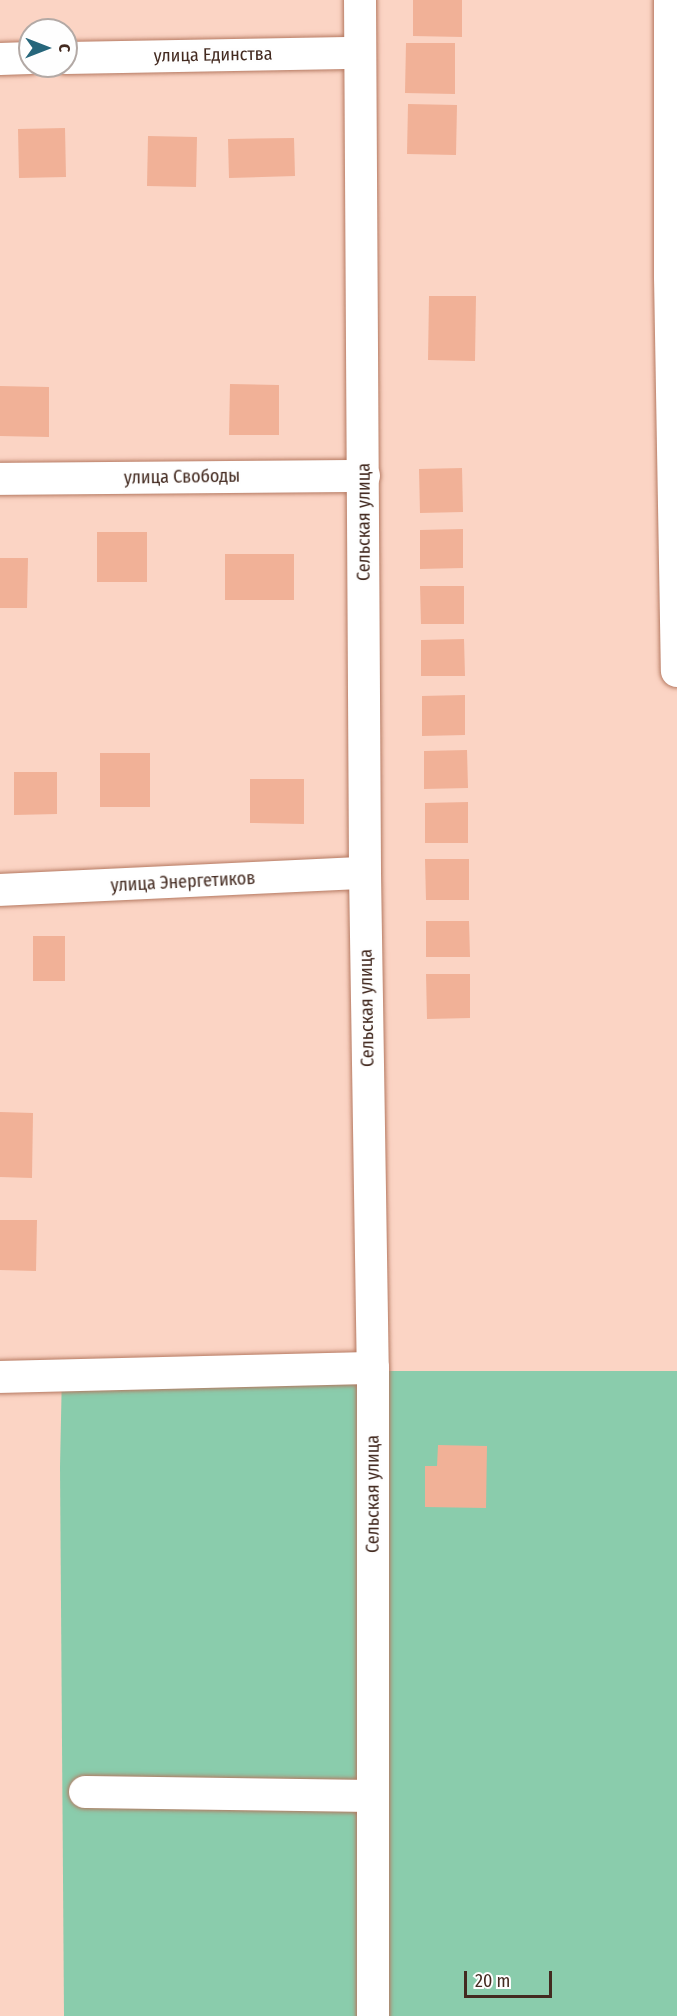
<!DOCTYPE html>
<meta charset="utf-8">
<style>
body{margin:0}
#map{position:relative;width:677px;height:2016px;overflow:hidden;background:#fbd4c4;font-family:"Fira Sans Condensed",sans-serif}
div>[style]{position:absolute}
.green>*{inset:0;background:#8accac}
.building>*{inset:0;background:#f1b197}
.roads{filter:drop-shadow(0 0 2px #b57961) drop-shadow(0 0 2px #b57961)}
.street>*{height:32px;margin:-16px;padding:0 16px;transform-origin:16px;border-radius:16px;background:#fff}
span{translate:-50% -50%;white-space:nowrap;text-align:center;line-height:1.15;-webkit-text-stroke:4.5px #fefefe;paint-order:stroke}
.street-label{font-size:18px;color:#432a20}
.north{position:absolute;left:18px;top:18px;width:60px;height:60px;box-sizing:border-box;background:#fefefe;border:2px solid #b3a9a5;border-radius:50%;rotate:90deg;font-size:16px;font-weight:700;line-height:24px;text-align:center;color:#432a20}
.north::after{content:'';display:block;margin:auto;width:21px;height:27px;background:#26667b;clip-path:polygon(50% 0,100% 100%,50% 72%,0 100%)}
.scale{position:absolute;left:464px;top:1971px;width:88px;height:27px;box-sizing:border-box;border:3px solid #432a20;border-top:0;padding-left:8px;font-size:18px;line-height:21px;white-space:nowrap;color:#432a20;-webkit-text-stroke:4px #fefefe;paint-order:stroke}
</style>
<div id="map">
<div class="green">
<i style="clip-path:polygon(62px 1371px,677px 1371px,677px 2016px,64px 2016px,60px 1467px)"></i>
</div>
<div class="building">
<i style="clip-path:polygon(413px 0,462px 0,462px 37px,413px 36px)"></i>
<i style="clip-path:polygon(406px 43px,455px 43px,455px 94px,405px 93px)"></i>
<i style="clip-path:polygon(408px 104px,457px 105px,456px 155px,407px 154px)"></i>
<i style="clip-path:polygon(65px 128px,66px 177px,19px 178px,18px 129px)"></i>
<i style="clip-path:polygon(148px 136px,197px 137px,196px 187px,147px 186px)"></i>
<i style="clip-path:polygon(294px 138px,295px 176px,229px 178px,228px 139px)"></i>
<i style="clip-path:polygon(429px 296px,476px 296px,475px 361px,428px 360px)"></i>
<i style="clip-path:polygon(230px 384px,279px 385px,279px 435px,229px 435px)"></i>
<i style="clip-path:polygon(0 386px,49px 387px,49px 437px,0 436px)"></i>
<i style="clip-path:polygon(462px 468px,463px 512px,420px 513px,419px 469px)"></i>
<i style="clip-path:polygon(463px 529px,463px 568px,420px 569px,420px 530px)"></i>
<i style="clip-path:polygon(97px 532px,147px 532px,147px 582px,97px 582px)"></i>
<i style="clip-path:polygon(225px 554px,294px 554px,294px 600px,225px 600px)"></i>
<i style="clip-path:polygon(0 558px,28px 558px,27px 608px,0 608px)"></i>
<i style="clip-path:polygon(420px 586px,464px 586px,464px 624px,421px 624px)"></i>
<i style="clip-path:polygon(464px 639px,465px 676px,421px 676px,421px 640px)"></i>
<i style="clip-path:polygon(465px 695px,465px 735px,422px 736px,422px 696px)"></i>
<i style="clip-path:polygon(467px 750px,468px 788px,424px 789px,424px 751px)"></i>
<i style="clip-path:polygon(100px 753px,150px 753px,150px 807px,100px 807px)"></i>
<i style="clip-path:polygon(14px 772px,57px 772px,57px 814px,14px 815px)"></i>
<i style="clip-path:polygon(250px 779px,304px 779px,304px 824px,250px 823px)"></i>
<i style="clip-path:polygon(468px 802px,468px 843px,425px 843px,425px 803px)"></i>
<i style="clip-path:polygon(425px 859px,469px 859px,469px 900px,426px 900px)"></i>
<i style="clip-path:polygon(426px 921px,469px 921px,470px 957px,426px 957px)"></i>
<i style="clip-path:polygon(33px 936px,65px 936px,65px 981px,33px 981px)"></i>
<i style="clip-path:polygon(426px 974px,470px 974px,470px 1018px,427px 1019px)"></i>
<i style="clip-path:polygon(0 1112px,33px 1113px,32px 1178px,0 1177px)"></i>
<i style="clip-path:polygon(0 1220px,37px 1220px,36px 1271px,0 1270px)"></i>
<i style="clip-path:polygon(438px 1445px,487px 1446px,486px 1508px,425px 1507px,425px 1466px,437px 1466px)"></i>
</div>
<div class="roads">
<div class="street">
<i style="left:360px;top:0;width:873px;rotate:89.67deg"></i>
<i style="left:365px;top:873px;width:495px;rotate:89.1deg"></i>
<i style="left:373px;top:1368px;width:648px;rotate:90deg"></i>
<i style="left:670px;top:0;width:277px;rotate:90deg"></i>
<i style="left:670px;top:277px;width:394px;rotate:89deg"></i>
<i style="left:66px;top:58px;width:294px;rotate:-1deg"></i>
<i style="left:0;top:59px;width:30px;rotate:-2deg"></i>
<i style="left:0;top:479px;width:364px;rotate:-0.5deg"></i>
<i style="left:0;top:890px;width:365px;rotate:-2.7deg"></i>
<i style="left:0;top:1377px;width:373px;rotate:-1.4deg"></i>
<i style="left:85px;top:1792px;width:288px;rotate:0.8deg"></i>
</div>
</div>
<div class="street-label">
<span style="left:213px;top:55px;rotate:-1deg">улица Единства</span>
<span style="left:182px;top:477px;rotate:-1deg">улица Свободы</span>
<span style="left:364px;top:522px;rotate:-90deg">Сельская улица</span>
<span style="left:183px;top:882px;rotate:-3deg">улица Энергетиков</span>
<span style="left:367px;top:1008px;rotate:-91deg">Сельская улица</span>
<span style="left:373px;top:1494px;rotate:-90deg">Сельская улица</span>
</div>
<div class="north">С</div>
<div class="scale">20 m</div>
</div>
